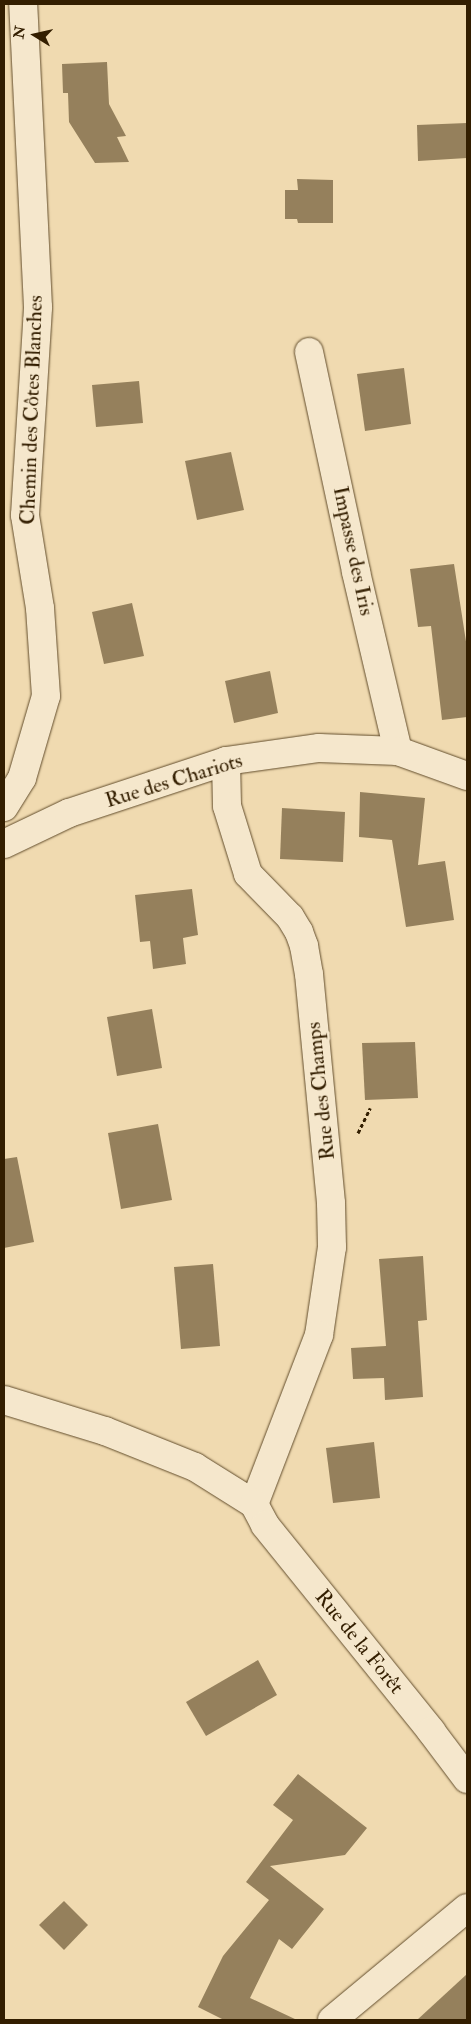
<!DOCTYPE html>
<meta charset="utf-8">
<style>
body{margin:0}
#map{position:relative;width:471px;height:2024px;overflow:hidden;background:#f0dab0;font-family:"IM FELL Double Pica",serif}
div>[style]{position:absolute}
.building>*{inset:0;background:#95805c}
.path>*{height:3px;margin-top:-1.5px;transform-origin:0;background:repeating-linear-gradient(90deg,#331e00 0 4px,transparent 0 6.5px)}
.roads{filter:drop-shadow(0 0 1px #624d2c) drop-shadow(0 0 1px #624d2c)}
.minor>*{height:28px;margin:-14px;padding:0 14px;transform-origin:14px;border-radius:14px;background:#f5e7cc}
span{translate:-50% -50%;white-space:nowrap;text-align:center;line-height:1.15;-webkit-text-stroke:5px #f5e7cc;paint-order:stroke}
.street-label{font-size:21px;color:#331e00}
.frame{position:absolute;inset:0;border:5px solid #331e00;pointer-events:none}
.north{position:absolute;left:10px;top:10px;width:50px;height:50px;-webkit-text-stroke:4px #f5e7cc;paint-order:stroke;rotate:280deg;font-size:14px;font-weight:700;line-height:20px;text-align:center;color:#331e00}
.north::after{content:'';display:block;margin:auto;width:18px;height:22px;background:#331e00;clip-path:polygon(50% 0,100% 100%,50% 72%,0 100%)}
</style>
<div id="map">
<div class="building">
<i style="clip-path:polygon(107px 62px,109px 104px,126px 136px,117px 137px,129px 162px,95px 163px,69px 122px,68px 93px,63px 93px,62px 64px)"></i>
<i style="clip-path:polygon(467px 123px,467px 158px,418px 161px,417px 125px)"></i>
<i style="clip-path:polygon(297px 179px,333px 180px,333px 223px,298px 223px,297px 219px,285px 219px,285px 190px,298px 190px)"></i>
<i style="clip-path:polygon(404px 368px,411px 424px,365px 431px,357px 374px)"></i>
<i style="clip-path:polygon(139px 381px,143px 423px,96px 427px,92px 385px)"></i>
<i style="clip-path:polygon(231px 452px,244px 510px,197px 520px,185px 461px)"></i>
<i style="clip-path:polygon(454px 564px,467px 648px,467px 717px,442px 720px,431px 626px,418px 627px,410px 569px)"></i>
<i style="clip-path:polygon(132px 603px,144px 656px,104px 664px,92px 612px)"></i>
<i style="clip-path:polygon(270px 671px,278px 713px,234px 723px,225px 681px)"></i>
<i style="clip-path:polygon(360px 792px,425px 798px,418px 865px,445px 861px,454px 920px,406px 927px,392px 840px,359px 837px)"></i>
<i style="clip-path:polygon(282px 808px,345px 812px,343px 862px,280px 859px)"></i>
<i style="clip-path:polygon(192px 889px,198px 935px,183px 938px,186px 964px,153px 969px,150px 941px,140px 942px,135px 895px)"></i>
<i style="clip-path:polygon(152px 1009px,162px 1068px,117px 1076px,107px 1017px)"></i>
<i style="clip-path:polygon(415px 1042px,418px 1098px,365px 1100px,362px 1043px)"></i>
<i style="clip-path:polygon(158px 1124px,172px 1200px,121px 1209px,108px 1133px)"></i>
<i style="clip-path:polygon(17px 1157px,34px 1242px,4px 1248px,4px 1159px)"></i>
<i style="clip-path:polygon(423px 1256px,427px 1320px,418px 1321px,423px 1397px,385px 1400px,384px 1378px,353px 1379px,351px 1348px,386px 1346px,379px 1259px)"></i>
<i style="clip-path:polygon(213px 1264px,220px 1346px,181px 1349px,174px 1267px)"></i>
<i style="clip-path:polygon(374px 1442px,380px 1498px,333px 1503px,326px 1448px)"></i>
<i style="clip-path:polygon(258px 1660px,277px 1695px,206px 1736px,186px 1702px)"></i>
<i style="clip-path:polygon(298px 1774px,367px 1828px,345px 1855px,270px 1866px,324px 1909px,292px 1949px,279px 1939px,250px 1998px,297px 2020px,224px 2020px,198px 2007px,223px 1956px,269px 1900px,246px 1882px,293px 1820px,273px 1805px)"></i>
<i style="clip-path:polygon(64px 1901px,88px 1925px,64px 1950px,39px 1925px)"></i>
<i style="clip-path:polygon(467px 1974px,467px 2020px,417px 2020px)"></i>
</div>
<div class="path">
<i style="left:358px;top:1133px;width:28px;rotate:-64deg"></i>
</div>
<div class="roads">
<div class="minor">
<i style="left:309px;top:352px;width:225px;rotate:77.9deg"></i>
<i style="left:356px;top:572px;width:184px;rotate:76.8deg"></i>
<i style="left:226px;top:761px;width:45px;rotate:88.7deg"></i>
<i style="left:227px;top:806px;width:71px;rotate:72.8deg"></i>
<i style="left:248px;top:874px;width:60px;rotate:45.7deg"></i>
<i style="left:290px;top:917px;width:17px;rotate:59deg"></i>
<i style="left:299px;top:932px;width:15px;rotate:70deg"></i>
<i style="left:304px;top:946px;width:28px;rotate:80deg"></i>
<i style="left:309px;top:974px;width:230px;rotate:84.5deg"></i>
<i style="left:331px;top:1203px;width:44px;rotate:88.7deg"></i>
<i style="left:332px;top:1247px;width:89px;rotate:98.4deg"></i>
<i style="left:319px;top:1335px;width:181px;rotate:111deg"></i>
<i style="left:4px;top:807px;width:34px;rotate:-58deg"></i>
<i style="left:22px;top:778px;width:85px;rotate:-73.7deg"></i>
<i style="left:46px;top:696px;width:88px;rotate:-93.9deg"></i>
<i style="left:40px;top:608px;width:94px;rotate:-99.2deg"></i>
<i style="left:25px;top:515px;width:208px;rotate:-86.4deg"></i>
<i style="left:38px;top:307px;width:303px;rotate:-92.8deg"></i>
<i style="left:4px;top:844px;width:72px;rotate:-25.5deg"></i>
<i style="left:69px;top:813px;width:165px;rotate:-18.3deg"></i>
<i style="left:226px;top:761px;width:94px;rotate:-8deg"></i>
<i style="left:319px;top:748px;width:79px;rotate:2.2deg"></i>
<i style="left:398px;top:751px;width:73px;rotate:19.9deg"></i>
<i style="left:4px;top:1400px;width:106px;rotate:17.1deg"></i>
<i style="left:105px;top:1431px;width:97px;rotate:21.8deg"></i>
<i style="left:195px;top:1467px;width:70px;rotate:32.1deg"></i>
<i style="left:254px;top:1504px;width:24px;rotate:62deg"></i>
<i style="left:265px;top:1525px;width:265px;rotate:51.1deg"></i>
<i style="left:431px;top:1731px;width:60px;rotate:53.1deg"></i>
<i style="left:332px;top:2020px;width:175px;rotate:-39.7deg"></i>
</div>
</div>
<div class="street-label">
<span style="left:32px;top:410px;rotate:-88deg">Chemin des Côtes Blanches</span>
<span style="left:353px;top:551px;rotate:78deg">Impasse des Iris</span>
<span style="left:174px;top:781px;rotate:-17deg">Rue des Chariots</span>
<span style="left:321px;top:1091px;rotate:-96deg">Rue des Champs</span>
<span style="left:359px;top:1642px;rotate:51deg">Rue de la Forêt</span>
</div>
<div class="frame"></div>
<div class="north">N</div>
</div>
